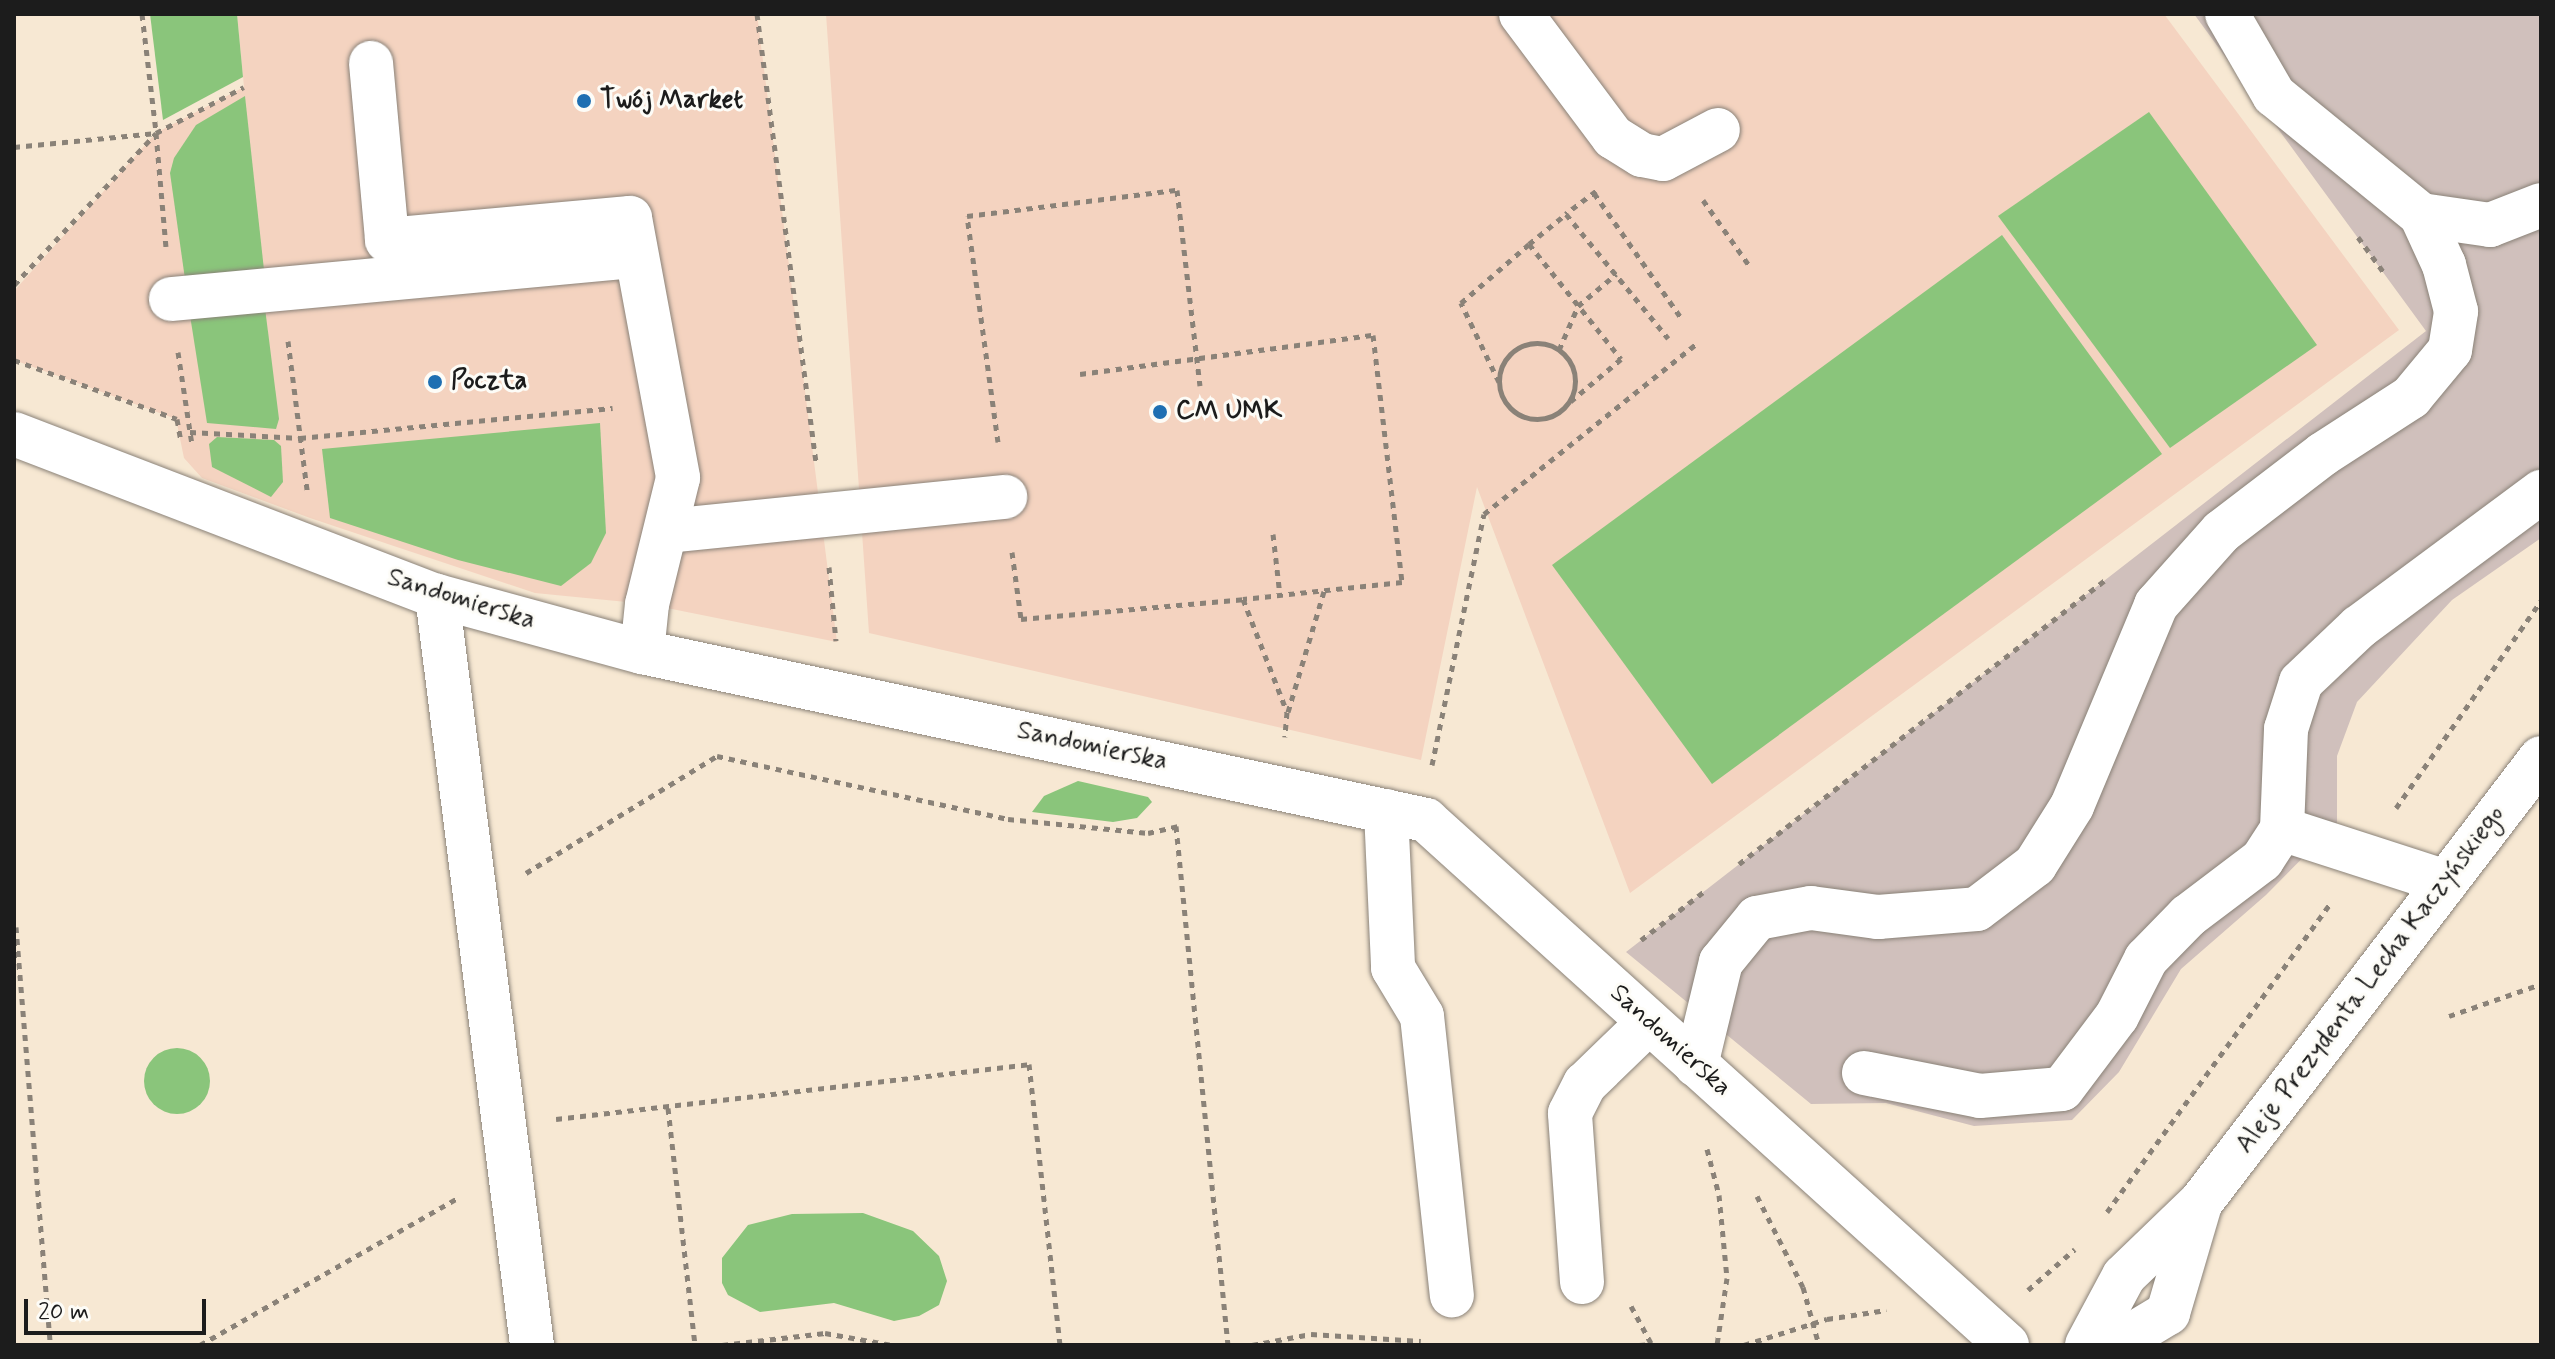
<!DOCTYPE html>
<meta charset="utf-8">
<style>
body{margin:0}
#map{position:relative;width:2555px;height:1359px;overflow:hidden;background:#f7e8d3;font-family:Mynerve,sans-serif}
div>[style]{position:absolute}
.built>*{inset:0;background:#f4d3c0}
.industrial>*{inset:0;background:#d0c0bc}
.green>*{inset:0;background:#8ac57b}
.round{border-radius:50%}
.path>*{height:5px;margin-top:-2.5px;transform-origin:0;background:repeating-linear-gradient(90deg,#8a8278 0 6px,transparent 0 12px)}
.path>.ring{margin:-2.5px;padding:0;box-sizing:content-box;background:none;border:5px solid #8a8278;border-radius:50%}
.roads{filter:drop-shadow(0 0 2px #8a8278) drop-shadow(0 0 2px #8a8278)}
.minor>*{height:44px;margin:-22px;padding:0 22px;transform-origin:22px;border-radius:22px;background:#fff}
.dots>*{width:22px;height:22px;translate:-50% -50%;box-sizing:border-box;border:4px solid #fdfcf7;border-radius:50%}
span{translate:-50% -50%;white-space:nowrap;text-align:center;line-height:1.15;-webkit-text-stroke:6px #fdfcf7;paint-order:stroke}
.poi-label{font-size:26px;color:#1c1c1c;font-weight:700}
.left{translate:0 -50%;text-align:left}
.street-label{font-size:26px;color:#1c1c1c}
.frame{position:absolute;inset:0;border:16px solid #1c1c1c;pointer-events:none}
.scale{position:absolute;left:24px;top:1299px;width:182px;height:36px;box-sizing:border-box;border:4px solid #1c1c1c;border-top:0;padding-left:10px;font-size:24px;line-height:28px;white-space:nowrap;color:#1c1c1c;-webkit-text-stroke:6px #fdfcf7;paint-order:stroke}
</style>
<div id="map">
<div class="built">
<i style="clip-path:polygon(237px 14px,757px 14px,837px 642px,647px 604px,535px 593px,310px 518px,202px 478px,184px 458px,176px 419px,14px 360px,14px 291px,156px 133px,244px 87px)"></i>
<i style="clip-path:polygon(826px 14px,2164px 14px,2399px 330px,1630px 893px,1477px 487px,1421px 760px,869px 633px)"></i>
</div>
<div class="industrial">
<i style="clip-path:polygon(2194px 14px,2541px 14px,2541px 538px,2452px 600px,2357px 702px,2337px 756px,2337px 823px,2266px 895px,2181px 969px,2119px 1072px,2072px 1120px,1974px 1126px,1886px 1103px,1811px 1104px,1626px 952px,2426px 331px)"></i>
</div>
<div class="green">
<i style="clip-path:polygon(150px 14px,237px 14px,243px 77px,163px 120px)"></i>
<i style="clip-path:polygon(245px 96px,264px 270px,185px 279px,170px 173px,174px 158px,196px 125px)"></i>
<i style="clip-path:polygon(2149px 112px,2317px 345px,2170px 448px,1998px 216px)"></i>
<i style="clip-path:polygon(2002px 235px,2162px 454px,1712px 784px,1552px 565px)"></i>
<i style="clip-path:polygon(264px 300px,279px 419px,276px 429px,207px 423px,189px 309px)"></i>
<i style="clip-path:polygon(600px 423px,606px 533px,591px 563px,561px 586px,458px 560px,330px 518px,322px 449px)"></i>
<i style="clip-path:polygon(217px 437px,274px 440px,281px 446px,283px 482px,271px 497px,212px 467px,209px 444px)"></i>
<i style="clip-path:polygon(1078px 781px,1148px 797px,1152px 802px,1137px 818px,1113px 822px,1032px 812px,1044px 796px)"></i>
<i class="round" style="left:144px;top:1048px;width:66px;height:66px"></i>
<i style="clip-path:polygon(863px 1213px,913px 1231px,939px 1256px,947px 1281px,939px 1305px,919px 1316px,894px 1321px,834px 1303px,760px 1312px,728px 1295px,722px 1283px,722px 1258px,748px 1225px,792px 1214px)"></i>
</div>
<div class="path">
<i style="left:142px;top:14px;width:119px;rotate:83.2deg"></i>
<i style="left:757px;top:14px;width:452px;rotate:82.5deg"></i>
<i style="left:14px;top:147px;width:143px;rotate:-5.6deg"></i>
<i style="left:156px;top:133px;width:99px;rotate:-27.6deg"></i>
<i style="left:1596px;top:191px;width:38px;rotate:143deg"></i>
<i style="left:1566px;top:214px;width:161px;rotate:50.6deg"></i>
<i style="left:1594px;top:193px;width:154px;rotate:55.1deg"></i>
<i style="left:1703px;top:200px;width:83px;rotate:54.8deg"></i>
<i style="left:2358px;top:237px;width:46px;rotate:53.9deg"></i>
<i style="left:1529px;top:244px;width:48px;rotate:-39deg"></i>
<i style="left:14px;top:285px;width:208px;rotate:-46.9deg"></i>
<i style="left:156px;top:133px;width:114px;rotate:85deg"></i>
<i style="left:288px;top:341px;width:150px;rotate:82.7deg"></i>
<i class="ring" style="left:1499px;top:343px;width:71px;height:71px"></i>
<i style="left:1559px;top:350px;width:48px;rotate:-66.6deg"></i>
<i style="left:1578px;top:306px;width:50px;rotate:-40.1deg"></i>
<i style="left:178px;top:352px;width:94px;rotate:81.4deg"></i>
<i style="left:14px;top:360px;width:173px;rotate:19.9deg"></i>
<i style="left:177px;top:419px;width:22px;rotate:80deg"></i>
<i style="left:1080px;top:374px;width:296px;rotate:-7.6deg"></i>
<i style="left:1373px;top:335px;width:249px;rotate:83.3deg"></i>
<i style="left:1402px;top:582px;width:160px;rotate:173.9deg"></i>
<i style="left:1243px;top:599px;width:121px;rotate:68.7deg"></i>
<i style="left:1287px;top:712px;width:25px;rotate:95deg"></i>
<i style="left:1499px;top:382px;width:88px;rotate:-115.7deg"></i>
<i style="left:1461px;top:303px;width:90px;rotate:-40.9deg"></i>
<i style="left:1529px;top:244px;width:147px;rotate:51.3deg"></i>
<i style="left:1621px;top:359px;width:67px;rotate:139.9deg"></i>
<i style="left:190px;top:432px;width:110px;rotate:3.1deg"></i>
<i style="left:300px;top:438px;width:314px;rotate:-5.5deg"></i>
<i style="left:998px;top:442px;width:228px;rotate:-97.8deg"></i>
<i style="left:967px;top:216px;width:212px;rotate:-7.1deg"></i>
<i style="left:1177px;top:190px;width:197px;rotate:83.3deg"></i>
<i style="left:1273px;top:534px;width:61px;rotate:83.5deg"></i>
<i style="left:1012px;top:552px;width:68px;rotate:82.3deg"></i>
<i style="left:1021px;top:619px;width:223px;rotate:-5.1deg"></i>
<i style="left:829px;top:567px;width:74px;rotate:84.6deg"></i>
<i style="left:1288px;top:712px;width:126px;rotate:-73.4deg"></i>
<i style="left:1432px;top:765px;width:256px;rotate:-78.3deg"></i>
<i style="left:1484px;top:514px;width:275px;rotate:-38.7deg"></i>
<i style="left:2396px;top:808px;width:253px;rotate:-55deg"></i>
<i style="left:1176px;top:826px;width:522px;rotate:84.28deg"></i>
<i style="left:1739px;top:864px;width:465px;rotate:-37.8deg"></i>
<i style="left:526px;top:873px;width:224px;rotate:-31.5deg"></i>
<i style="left:717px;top:756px;width:298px;rotate:12.2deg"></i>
<i style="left:1008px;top:819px;width:141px;rotate:5.7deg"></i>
<i style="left:1148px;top:833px;width:35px;rotate:-13deg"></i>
<i style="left:16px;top:927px;width:419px;rotate:85.3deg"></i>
<i style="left:1641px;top:940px;width:82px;rotate:-37.6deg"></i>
<i style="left:2449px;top:1016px;width:97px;rotate:-19.2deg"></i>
<i style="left:668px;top:1108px;width:239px;rotate:83.5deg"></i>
<i style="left:556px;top:1119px;width:476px;rotate:-6.6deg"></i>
<i style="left:1029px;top:1064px;width:283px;rotate:83.7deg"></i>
<i style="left:1707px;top:1149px;width:48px;rotate:75.4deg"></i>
<i style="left:1719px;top:1195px;width:83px;rotate:84.5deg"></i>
<i style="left:1727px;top:1278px;width:68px;rotate:98.5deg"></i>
<i style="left:1757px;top:1196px;width:102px;rotate:63.2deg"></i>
<i style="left:1803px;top:1287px;width:60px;rotate:74.6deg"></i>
<i style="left:2107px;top:1212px;width:382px;rotate:-54.1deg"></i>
<i style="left:2028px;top:1290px;width:62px;rotate:-41.1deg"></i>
<i style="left:1631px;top:1306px;width:42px;rotate:61.6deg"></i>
<i style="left:200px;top:1345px;width:297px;rotate:-29.7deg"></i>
<i style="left:722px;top:1345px;width:104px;rotate:-6.6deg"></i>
<i style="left:825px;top:1333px;width:68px;rotate:10.2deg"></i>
<i style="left:1252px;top:1345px;width:60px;rotate:-10.6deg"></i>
<i style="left:1311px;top:1334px;width:110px;rotate:3.6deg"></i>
<i style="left:1639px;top:1345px;width:13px;rotate:-4deg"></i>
<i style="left:1744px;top:1345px;width:87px;rotate:-17.4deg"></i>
<i style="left:1827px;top:1319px;width:60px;rotate:-8.7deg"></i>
</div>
<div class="roads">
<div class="minor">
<i style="left:1521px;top:14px;width:154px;rotate:53.2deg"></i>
<i style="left:1613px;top:137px;width:34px;rotate:32deg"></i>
<i style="left:1642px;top:155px;width:21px;rotate:11deg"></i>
<i style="left:1663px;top:159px;width:62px;rotate:-27.8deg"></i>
<i style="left:2227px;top:14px;width:94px;rotate:59.9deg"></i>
<i style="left:2274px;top:95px;width:190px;rotate:39.2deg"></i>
<i style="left:2421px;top:215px;width:70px;rotate:8.2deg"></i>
<i style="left:2490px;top:225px;width:55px;rotate:-21.4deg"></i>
<i style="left:371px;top:63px;width:178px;rotate:84.8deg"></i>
<i style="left:387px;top:240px;width:244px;rotate:-5.2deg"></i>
<i style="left:630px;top:218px;width:264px;rotate:79.5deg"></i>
<i style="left:678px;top:478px;width:130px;rotate:103.8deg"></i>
<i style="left:647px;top:604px;width:48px;rotate:95.9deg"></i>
<i style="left:171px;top:299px;width:466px;rotate:-5.3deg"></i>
<i style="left:14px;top:434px;width:453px;rotate:21deg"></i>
<i style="left:437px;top:596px;width:213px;rotate:15.3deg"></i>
<i style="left:642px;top:652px;width:802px;rotate:12.09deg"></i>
<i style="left:1426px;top:820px;width:783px;rotate:42.1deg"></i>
<i style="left:668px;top:531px;width:339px;rotate:-5.8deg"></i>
<i style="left:437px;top:596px;width:755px;rotate:82.77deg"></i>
<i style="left:1386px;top:811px;width:157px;rotate:87.4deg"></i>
<i style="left:1393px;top:968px;width:56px;rotate:58.9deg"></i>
<i style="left:1422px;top:1016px;width:281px;rotate:83.9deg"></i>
<i style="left:2282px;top:829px;width:172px;rotate:17.9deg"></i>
<i style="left:1696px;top:1065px;width:106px;rotate:-76.4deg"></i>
<i style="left:1721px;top:962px;width:57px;rotate:-50.7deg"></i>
<i style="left:1757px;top:918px;width:55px;rotate:-10.5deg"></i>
<i style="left:1811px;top:908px;width:68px;rotate:7.7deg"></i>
<i style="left:1878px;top:917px;width:99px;rotate:-4.6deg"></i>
<i style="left:1977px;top:909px;width:73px;rotate:-37.2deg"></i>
<i style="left:2035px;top:865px;width:70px;rotate:-57.9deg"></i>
<i style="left:2072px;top:806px;width:218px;rotate:-67.3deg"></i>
<i style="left:2156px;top:605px;width:98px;rotate:-48.3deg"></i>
<i style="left:2221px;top:532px;width:128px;rotate:-37.4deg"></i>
<i style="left:2323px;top:454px;width:105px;rotate:-32.9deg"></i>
<i style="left:2411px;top:397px;width:61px;rotate:-50.3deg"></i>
<i style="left:2450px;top:350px;width:39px;rotate:-81deg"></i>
<i style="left:2456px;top:311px;width:48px;rotate:-104.6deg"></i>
<i style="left:2444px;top:265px;width:55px;rotate:-114.7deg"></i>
<i style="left:1864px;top:1073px;width:118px;rotate:11.2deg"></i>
<i style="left:1980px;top:1096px;width:82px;rotate:-4.9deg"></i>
<i style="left:2062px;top:1089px;width:91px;rotate:-53deg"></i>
<i style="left:2117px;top:1016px;width:64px;rotate:-63deg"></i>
<i style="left:2146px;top:959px;width:60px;rotate:-45.7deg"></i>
<i style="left:2188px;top:916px;width:93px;rotate:-37.1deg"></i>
<i style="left:2262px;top:860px;width:37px;rotate:-57deg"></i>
<i style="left:2282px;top:829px;width:100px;rotate:-87.7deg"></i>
<i style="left:2286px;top:729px;width:49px;rotate:-72.3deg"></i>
<i style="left:2301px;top:682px;width:80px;rotate:-43.5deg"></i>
<i style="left:2359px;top:627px;width:227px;rotate:-36.6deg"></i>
<i style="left:1582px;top:1282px;width:169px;rotate:-94.1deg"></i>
<i style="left:1570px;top:1113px;width:33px;rotate:-63deg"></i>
<i style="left:1585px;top:1084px;width:89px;rotate:-44.1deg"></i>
<i style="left:2087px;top:1345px;width:78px;rotate:-61.8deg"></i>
<i style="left:2124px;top:1276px;width:107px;rotate:-43.9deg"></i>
<i style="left:2201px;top:1202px;width:559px;rotate:-52.56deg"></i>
<i style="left:2115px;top:1345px;width:62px;rotate:-31.1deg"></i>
<i style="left:2168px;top:1313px;width:114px;rotate:-73.6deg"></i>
</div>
</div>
<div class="dots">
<i style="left:584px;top:101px;background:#1f6fb2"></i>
<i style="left:435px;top:382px;background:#1f6fb2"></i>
<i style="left:1160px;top:412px;background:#1f6fb2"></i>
</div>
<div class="poi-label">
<span class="left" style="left:600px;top:101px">Twój Market</span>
<span class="left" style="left:451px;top:382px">Poczta</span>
<span class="left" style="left:1176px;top:412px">CM UMK</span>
</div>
<div class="street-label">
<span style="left:461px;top:600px;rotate:17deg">Sandomierska</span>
<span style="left:1092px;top:747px;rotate:12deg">Sandomierska</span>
<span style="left:2371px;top:980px;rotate:-53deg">Aleje Prezydenta Lecha Kaczyńskiego</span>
<span style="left:1670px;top:1041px;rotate:42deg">Sandomierska</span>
</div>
<div class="frame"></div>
<div class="scale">20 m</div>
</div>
